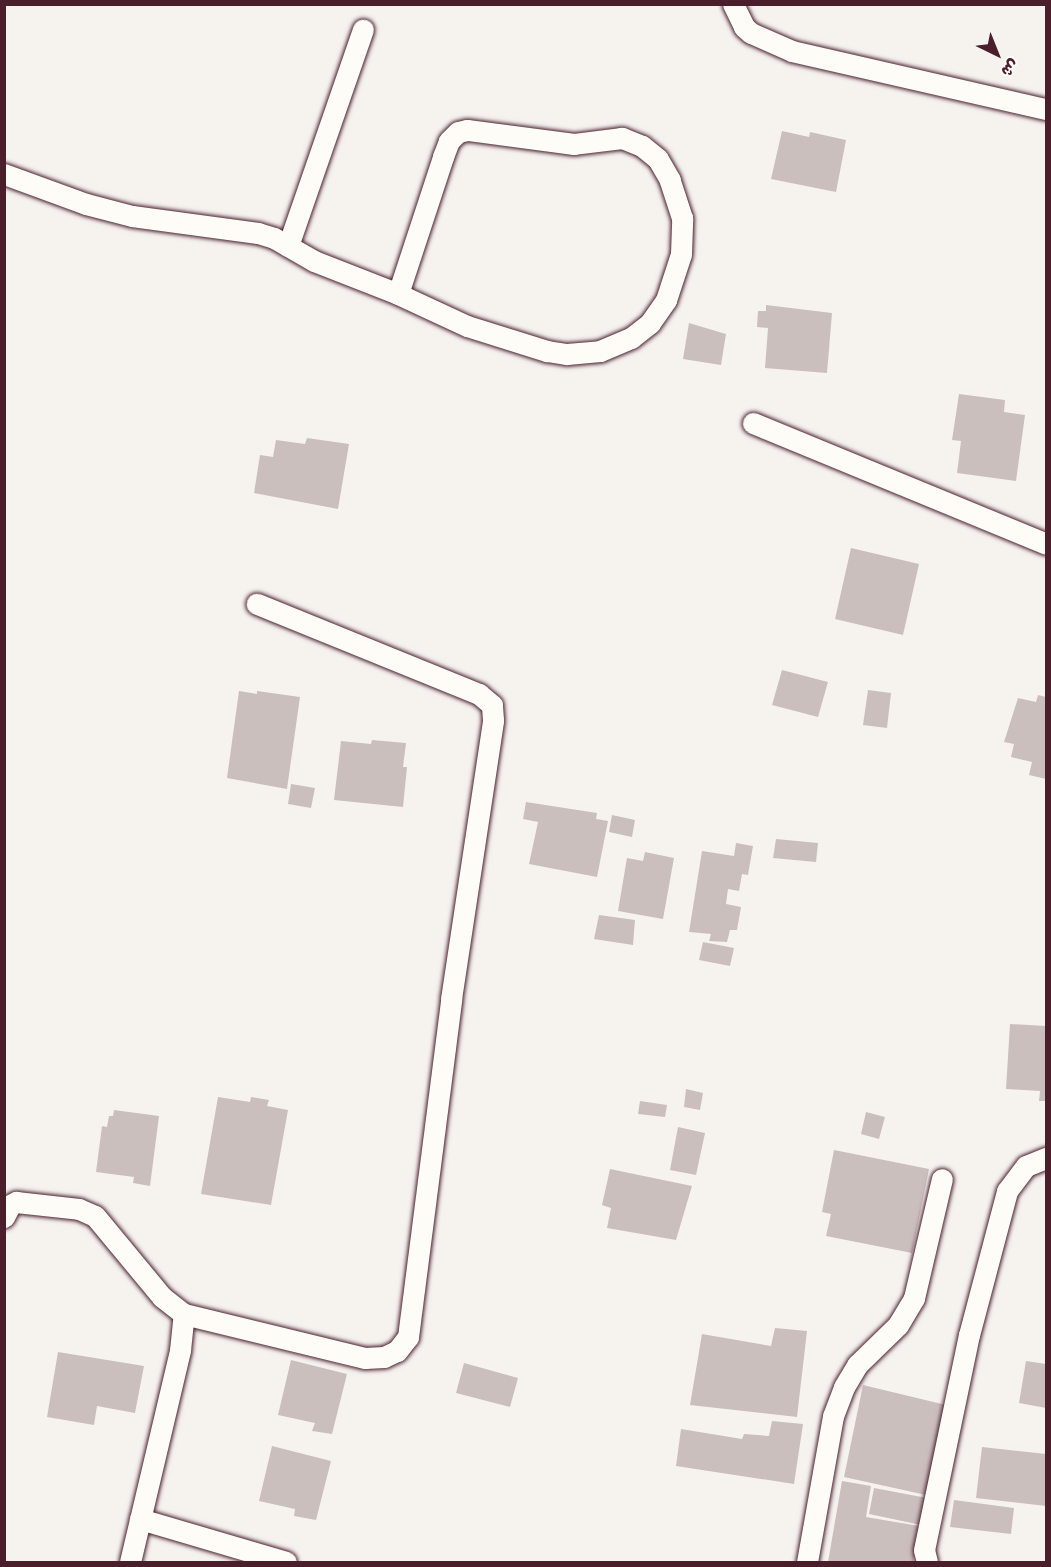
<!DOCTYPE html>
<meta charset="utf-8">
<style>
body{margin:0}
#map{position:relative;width:1051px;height:1567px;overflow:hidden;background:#f6f3ef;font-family:"Balsamiq Sans","Playpen Sans Arabic",sans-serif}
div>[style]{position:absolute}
.building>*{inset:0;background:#cbbfbe}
.roads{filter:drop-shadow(0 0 2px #4a1f2b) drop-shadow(0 0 2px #4a1f2b)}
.street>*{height:21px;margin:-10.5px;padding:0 10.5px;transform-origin:10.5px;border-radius:10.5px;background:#fdfcf7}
span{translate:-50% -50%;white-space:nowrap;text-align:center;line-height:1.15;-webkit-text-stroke:4.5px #fdfcf7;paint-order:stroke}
.frame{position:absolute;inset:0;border:6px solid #4a1f2b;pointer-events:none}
.north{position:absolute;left:967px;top:24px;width:60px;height:60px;-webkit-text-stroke:4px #fdfcf7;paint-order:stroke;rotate:137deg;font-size:16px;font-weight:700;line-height:24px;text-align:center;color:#4a1f2b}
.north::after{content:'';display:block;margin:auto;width:21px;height:27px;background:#4a1f2b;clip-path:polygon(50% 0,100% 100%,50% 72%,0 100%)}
</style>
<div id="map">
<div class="building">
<i style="clip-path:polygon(782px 131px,809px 137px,810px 132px,846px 140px,836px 192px,771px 179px)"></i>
<i style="clip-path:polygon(766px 305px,832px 313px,827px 373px,765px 368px,768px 328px,757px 327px,758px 311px,766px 311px)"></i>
<i style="clip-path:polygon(689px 323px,726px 334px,721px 365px,683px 359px)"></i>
<i style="clip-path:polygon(959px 394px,1005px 400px,1004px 412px,1025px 415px,1016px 481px,957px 473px,961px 441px,952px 440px)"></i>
<i style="clip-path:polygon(307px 438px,349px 444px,338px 509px,254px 493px,260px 455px,273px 457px,276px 440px,305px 444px)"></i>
<i style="clip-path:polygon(851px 548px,919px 564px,903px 635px,835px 619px)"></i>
<i style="clip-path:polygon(782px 670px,828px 682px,818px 717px,772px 705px)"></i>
<i style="clip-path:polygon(868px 690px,891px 693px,887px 728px,863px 725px)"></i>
<i style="clip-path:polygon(239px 691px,257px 694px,257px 691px,300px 697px,287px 789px,227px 778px)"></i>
<i style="clip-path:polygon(1038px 695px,1046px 697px,1046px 779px,1029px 775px,1032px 762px,1011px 757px,1014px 744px,1004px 742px,1018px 698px,1036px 702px)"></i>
<i style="clip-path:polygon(372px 740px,406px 743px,403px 767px,407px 767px,403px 807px,334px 800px,341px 741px,371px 744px)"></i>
<i style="clip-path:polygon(291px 784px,315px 788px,311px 808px,288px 804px)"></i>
<i style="clip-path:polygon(526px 802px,597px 813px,596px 819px,608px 821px,597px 877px,529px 864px,538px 822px,523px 819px)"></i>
<i style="clip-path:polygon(612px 815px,635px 820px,632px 837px,609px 832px)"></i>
<i style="clip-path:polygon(776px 839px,818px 843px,816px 862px,773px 858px)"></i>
<i style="clip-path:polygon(736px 843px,753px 846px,748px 875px,742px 874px,739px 891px,728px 889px,726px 904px,741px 907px,737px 930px,730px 930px,727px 942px,709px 941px,711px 934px,689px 932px,702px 851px,734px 856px)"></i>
<i style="clip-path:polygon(645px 852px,674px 858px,663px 919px,618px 911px,627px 858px,643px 861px)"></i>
<i style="clip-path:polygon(599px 915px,635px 920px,633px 945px,594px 939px)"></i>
<i style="clip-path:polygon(703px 942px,734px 948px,730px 966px,699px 960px)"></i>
<i style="clip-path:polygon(1010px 1024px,1046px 1026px,1046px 1101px,1039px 1101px,1040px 1091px,1006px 1089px)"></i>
<i style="clip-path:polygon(686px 1089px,703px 1093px,700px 1110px,684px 1107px)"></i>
<i style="clip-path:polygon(218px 1097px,250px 1102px,251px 1097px,269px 1100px,267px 1106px,288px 1110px,271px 1205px,201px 1194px)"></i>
<i style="clip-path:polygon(640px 1101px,667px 1105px,665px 1117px,638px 1114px)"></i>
<i style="clip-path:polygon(114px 1110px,159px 1116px,150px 1186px,133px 1183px,134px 1177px,96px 1172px,102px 1126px,107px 1127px,109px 1116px,113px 1116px)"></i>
<i style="clip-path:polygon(866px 1112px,885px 1117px,879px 1139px,861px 1134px)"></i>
<i style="clip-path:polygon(678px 1127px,705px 1133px,696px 1175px,670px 1170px)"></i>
<i style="clip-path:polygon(834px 1150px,929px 1169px,912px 1253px,826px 1236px,831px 1214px,822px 1212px)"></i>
<i style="clip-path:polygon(610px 1169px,692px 1186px,676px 1240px,607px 1228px,611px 1208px,602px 1205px)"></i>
<i style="clip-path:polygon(775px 1328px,807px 1331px,797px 1417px,690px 1405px,702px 1334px,771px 1346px)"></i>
<i style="clip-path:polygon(58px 1352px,144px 1366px,135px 1413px,97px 1406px,94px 1425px,47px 1417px)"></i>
<i style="clip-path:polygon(291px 1360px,347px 1374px,332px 1434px,312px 1431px,315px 1423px,278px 1415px)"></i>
<i style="clip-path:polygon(1026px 1361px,1046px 1364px,1046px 1408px,1019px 1403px)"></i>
<i style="clip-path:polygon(464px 1363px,518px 1378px,510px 1407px,456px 1393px)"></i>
<i style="clip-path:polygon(863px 1385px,946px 1405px,926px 1495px,844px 1477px)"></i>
<i style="clip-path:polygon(772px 1421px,803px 1424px,794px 1484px,676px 1466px,681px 1429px,742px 1439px,744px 1434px,769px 1436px)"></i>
<i style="clip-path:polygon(272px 1446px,331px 1461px,316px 1520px,294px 1516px,295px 1509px,259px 1501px)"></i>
<i style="clip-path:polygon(982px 1447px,1046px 1454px,1046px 1506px,976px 1498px)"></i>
<i style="clip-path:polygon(842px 1481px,871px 1486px,866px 1517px,919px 1526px,913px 1562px,828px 1562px)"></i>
<i style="clip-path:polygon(874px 1488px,927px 1498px,921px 1525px,869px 1514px)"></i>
<i style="clip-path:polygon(954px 1500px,1014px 1508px,1011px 1534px,950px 1527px)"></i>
</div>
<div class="roads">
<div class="street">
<i style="left:733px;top:4px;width:25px;rotate:64deg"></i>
<i style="left:744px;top:27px;width:9px;rotate:41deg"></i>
<i style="left:751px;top:33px;width:45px;rotate:23.7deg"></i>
<i style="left:792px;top:51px;width:261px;rotate:12.9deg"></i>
<i style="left:4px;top:174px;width:87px;rotate:20.1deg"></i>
<i style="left:86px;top:204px;width:48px;rotate:14.6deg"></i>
<i style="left:132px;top:216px;width:127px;rotate:7.7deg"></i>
<i style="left:258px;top:233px;width:17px;rotate:17deg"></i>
<i style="left:274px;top:238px;width:46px;rotate:29.9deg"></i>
<i style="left:314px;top:261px;width:90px;rotate:21.4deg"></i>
<i style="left:398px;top:294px;width:76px;rotate:24.9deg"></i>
<i style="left:467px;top:326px;width:84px;rotate:17.4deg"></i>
<i style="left:547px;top:351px;width:20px;rotate:9deg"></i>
<i style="left:567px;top:354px;width:33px;rotate:-5deg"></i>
<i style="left:600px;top:351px;width:34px;rotate:-23deg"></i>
<i style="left:631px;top:338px;width:24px;rotate:-38deg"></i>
<i style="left:650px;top:323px;width:28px;rotate:-55deg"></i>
<i style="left:666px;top:300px;width:48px;rotate:-71.9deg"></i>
<i style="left:681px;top:254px;width:36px;rotate:-88deg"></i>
<i style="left:682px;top:218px;width:40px;rotate:-108deg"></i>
<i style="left:670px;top:180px;width:24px;rotate:-120deg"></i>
<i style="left:658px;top:159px;width:21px;rotate:-141deg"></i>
<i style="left:642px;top:146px;width:22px;rotate:-158deg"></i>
<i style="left:622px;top:138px;width:48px;rotate:172.9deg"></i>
<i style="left:574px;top:144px;width:108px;rotate:-172.5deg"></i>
<i style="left:467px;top:130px;width:9px;rotate:167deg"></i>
<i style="left:458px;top:132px;width:13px;rotate:135deg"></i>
<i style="left:449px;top:141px;width:17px;rotate:111deg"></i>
<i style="left:443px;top:157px;width:144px;rotate:108.2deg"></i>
<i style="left:288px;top:246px;width:229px;rotate:-70.9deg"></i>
<i style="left:753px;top:423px;width:317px;rotate:22.4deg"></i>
<i style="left:4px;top:1217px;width:13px;rotate:-63deg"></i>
<i style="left:10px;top:1205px;width:7px;rotate:-27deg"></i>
<i style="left:16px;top:1202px;width:63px;rotate:6.3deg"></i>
<i style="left:79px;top:1209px;width:17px;rotate:24deg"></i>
<i style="left:95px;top:1216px;width:105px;rotate:50.4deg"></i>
<i style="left:162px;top:1297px;width:28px;rotate:38deg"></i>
<i style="left:140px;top:1519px;width:152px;rotate:16.4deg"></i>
<i style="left:130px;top:1562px;width:218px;rotate:-76.7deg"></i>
<i style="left:180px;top:1350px;width:36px;rotate:-84deg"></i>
<i style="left:184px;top:1314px;width:186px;rotate:13.7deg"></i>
<i style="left:365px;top:1358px;width:19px;rotate:-3deg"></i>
<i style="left:384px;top:1357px;width:14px;rotate:-25deg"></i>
<i style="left:397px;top:1351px;width:18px;rotate:-52deg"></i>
<i style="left:408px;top:1337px;width:341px;rotate:-82.7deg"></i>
<i style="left:451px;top:999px;width:282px;rotate:-81.4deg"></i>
<i style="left:493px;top:720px;width:15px;rotate:-94deg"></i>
<i style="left:492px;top:705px;width:17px;rotate:-140deg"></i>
<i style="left:479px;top:694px;width:240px;rotate:-157.9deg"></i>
<i style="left:807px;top:1562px;width:148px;rotate:-79.9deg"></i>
<i style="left:833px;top:1416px;width:31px;rotate:-69deg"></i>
<i style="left:844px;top:1387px;width:26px;rotate:-59deg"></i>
<i style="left:857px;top:1365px;width:57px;rotate:-44.3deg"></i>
<i style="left:898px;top:1325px;width:31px;rotate:-59deg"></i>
<i style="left:914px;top:1298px;width:122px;rotate:-76.8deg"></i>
<i style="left:927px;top:1562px;width:12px;rotate:-104deg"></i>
<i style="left:924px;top:1550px;width:220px;rotate:-78.2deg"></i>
<i style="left:969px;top:1335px;width:149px;rotate:-75.2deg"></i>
<i style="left:1007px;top:1191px;width:31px;rotate:-53deg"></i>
<i style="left:1026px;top:1166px;width:22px;rotate:-22deg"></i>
</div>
</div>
<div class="frame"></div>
<div class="north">ش</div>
</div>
